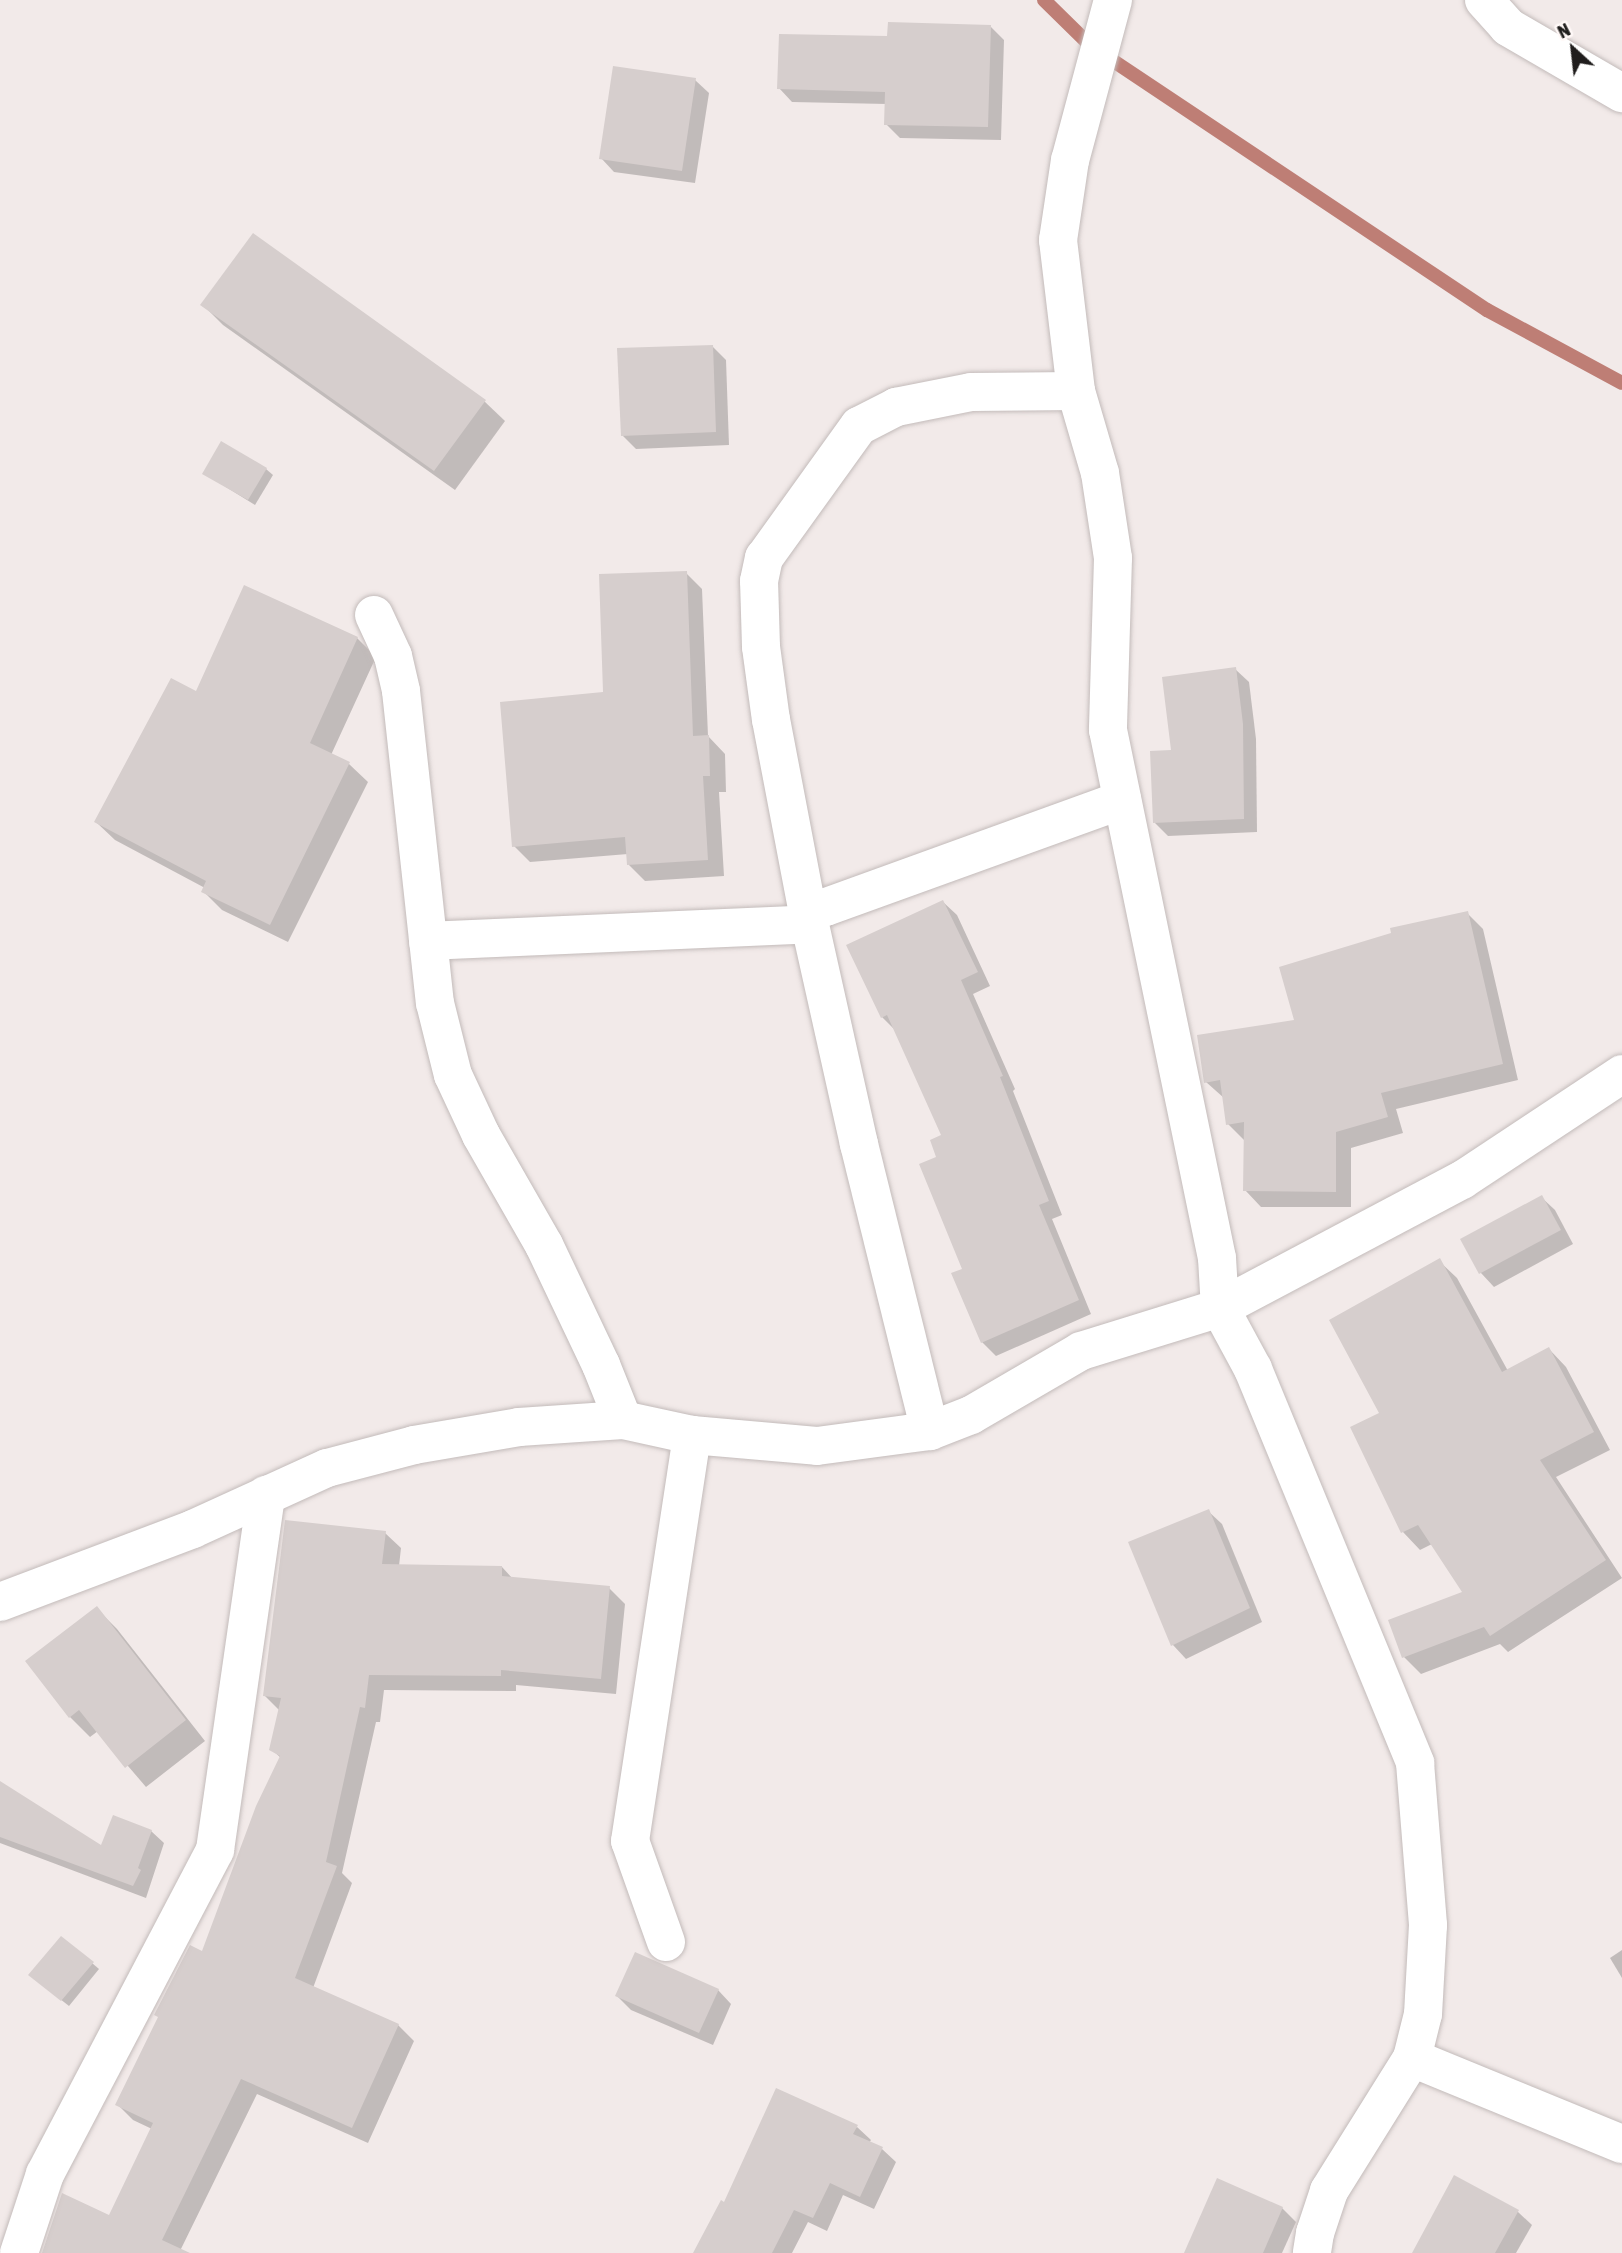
<!DOCTYPE html>
<style>
body{margin:0}
#map{position:relative;width:1622px;height:2253px;overflow:hidden;background:#f2eae9;font-family:"Asap Condensed",sans-serif}
div>[style]{position:absolute}
.shadow>*{inset:0;background:#0003}
.stream>*{height:14px;margin:-7px;padding:0 7px;transform-origin:7px;border-radius:7px;background:#be7e75}
.building>*{inset:0;background:#d6cecd}
.roads{filter:drop-shadow(0 0 2px #c3bbba) drop-shadow(0 0 2px #c3bbba)}
.minor>*{height:38px;margin:-19px;padding:0 19px;transform-origin:19px;border-radius:19px;background:#fff}
span{translate:-50% -50%;white-space:nowrap;text-align:center;line-height:1.15;-webkit-text-stroke:7px #fff8f7;paint-order:stroke}
.north{position:absolute;left:1538px;top:14px;width:70px;height:70px;-webkit-text-stroke:5px #fff8f7;paint-order:stroke;rotate:333deg;font-size:19px;font-weight:700;line-height:28px;text-align:center;color:#201e1d}
.north::after{content:'';display:block;margin:auto;width:24px;height:32px;background:#201e1d;clip-path:polygon(50% 0,100% 100%,50% 72%,0 100%)}
</style>
<div id="map">
<div class="shadow">
<i style="clip-path:polygon(991px 27px,1004px 40px,1001px 140px,900px 138px,886px 124px,887px 104px,792px 102px,779px 88px,889px 38px)"></i>
<i style="clip-path:polygon(695px 80px,709px 93px,695px 183px,614px 172px,601px 158px)"></i>
<i style="clip-path:polygon(203px 305px,484px 401px,505px 421px,455px 490px,223px 325px)"></i>
<i style="clip-path:polygon(712px 346px,726px 360px,729px 445px,636px 449px,622px 435px)"></i>
<i style="clip-path:polygon(266px 469px,273px 475px,255px 505px,205px 474px)"></i>
<i style="clip-path:polygon(686px 573px,702px 589px,708px 736px,725px 754px,726px 792px,719px 792px,724px 876px,645px 881px,629px 865px,628px 854px,530px 862px,514px 846px,605px 694px)"></i>
<i style="clip-path:polygon(357px 638px,376px 657px,331px 755px,349px 764px,368px 782px,288px 942px,222px 910px,203px 891px,205px 888px,115px 840px,96px 822px)"></i>
<i style="clip-path:polygon(1235px 669px,1249px 682px,1256px 739px,1257px 832px,1168px 836px,1155px 823px,1173px 752px)"></i>
<i style="clip-path:polygon(943px 902px,957px 915px,990px 986px,973px 994px,1015px 1089px,1013px 1091px,1062px 1215px,1052px 1219px,1091px 1314px,996px 1356px,982px 1342px,965px 1270px,939px 1157px,943px 1136px,895px 1030px,882px 1017px)"></i>
<i style="clip-path:polygon(1467px 913px,1483px 929px,1518px 1080px,1396px 1109px,1403px 1133px,1351px 1148px,1351px 1207px,1261px 1207px,1245px 1190px,1244px 1140px,1228px 1124px,1224px 1098px,1206px 1082px)"></i>
<i style="clip-path:polygon(1541px 1197px,1555px 1210px,1573px 1244px,1494px 1287px,1481px 1273px,1463px 1240px)"></i>
<i style="clip-path:polygon(1439px 1261px,1457px 1278px,1508px 1371px,1549px 1349px,1566px 1367px,1610px 1450px,1556px 1477px,1622px 1578px,1508px 1652px,1500px 1644px,1421px 1674px,1404px 1657px,1464px 1593px,1432px 1544px,1420px 1550px,1403px 1532px,1382px 1413px)"></i>
<i style="clip-path:polygon(1208px 1511px,1222px 1524px,1262px 1622px,1186px 1659px,1173px 1645px,1131px 1543px)"></i>
<i style="clip-path:polygon(385px 1533px,401px 1548px,399px 1566px,502px 1567px,512px 1578px,609px 1588px,625px 1604px,616px 1694px,516px 1685px,516px 1691px,384px 1690px,380px 1722px,376px 1722px,342px 1873px,352px 1883px,313px 1988px,398px 2025px,414px 2041px,368px 2143px,257px 2094px,179px 2253px,44px 2253px,109px 2217px,152px 2129px,133px 2120px,117px 2104px,203px 1953px,281px 1758px,271px 1749px,280px 1711px,264px 1695px)"></i>
<i style="clip-path:polygon(97px 1609px,117px 1629px,205px 1741px,146px 1787px,98px 1731px,90px 1737px,70px 1717px,28px 1662px)"></i>
<i style="clip-path:polygon(0 1783px,102px 1847px,151px 1831px,164px 1843px,146px 1898px,0 1843px)"></i>
<i style="clip-path:polygon(1622px 1950px,1622px 1978px,1610px 1958px)"></i>
<i style="clip-path:polygon(92px 1963px,99px 1969px,69px 2006px,37px 1981px)"></i>
<i style="clip-path:polygon(718px 1990px,731px 2004px,713px 2045px,631px 2010px,617px 1996px)"></i>
<i style="clip-path:polygon(857px 2127px,871px 2140px,869px 2143px,882px 2149px,896px 2162px,874px 2209px,843px 2195px,827px 2231px,808px 2222px,792px 2253px,695px 2253px,725px 2204px)"></i>
<i style="clip-path:polygon(1455px 2177px,1518px 2212px,1532px 2225px,1516px 2253px,1414px 2253px)"></i>
<i style="clip-path:polygon(1282px 2208px,1296px 2222px,1282px 2253px,1186px 2253px)"></i>
</div>
<div class="stream">
<i style="left:1044px;top:0;width:66px;rotate:44.4deg"></i>
<i style="left:1091px;top:46px;width:476px;rotate:33.7deg"></i>
<i style="left:1487px;top:310px;width:153px;rotate:28.4deg"></i>
</div>
<div class="building">
<i style="clip-path:polygon(888px 22px,991px 25px,988px 127px,884px 125px,885px 92px,777px 89px,779px 34px,887px 36px)"></i>
<i style="clip-path:polygon(613px 66px,696px 78px,682px 171px,599px 159px)"></i>
<i style="clip-path:polygon(253px 233px,486px 400px,434px 471px,200px 305px)"></i>
<i style="clip-path:polygon(713px 345px,716px 432px,621px 436px,617px 348px)"></i>
<i style="clip-path:polygon(221px 441px,267px 468px,248px 500px,202px 474px)"></i>
<i style="clip-path:polygon(687px 571px,693px 736px,709px 735px,710px 776px,703px 776px,708px 860px,627px 865px,625px 837px,512px 847px,500px 702px,603px 692px,599px 574px)"></i>
<i style="clip-path:polygon(244px 585px,358px 637px,310px 743px,350px 762px,270px 925px,201px 892px,206px 881px,94px 822px,171px 678px,196px 691px)"></i>
<i style="clip-path:polygon(1236px 667px,1243px 724px,1244px 819px,1153px 823px,1150px 751px,1171px 750px,1162px 677px)"></i>
<i style="clip-path:polygon(943px 900px,978px 972px,961px 980px,1003px 1076px,1000px 1077px,1049px 1201px,1039px 1205px,1079px 1300px,981px 1343px,951px 1273px,962px 1269px,919px 1164px,936px 1157px,930px 1140px,941px 1135px,887px 1015px,881px 1018px,846px 945px)"></i>
<i style="clip-path:polygon(1468px 911px,1503px 1064px,1381px 1093px,1388px 1117px,1336px 1132px,1336px 1192px,1243px 1191px,1244px 1122px,1226px 1125px,1220px 1080px,1204px 1083px,1197px 1035px,1294px 1020px,1279px 967px,1391px 933px,1390px 928px)"></i>
<i style="clip-path:polygon(1542px 1195px,1561px 1230px,1479px 1274px,1460px 1239px)"></i>
<i style="clip-path:polygon(1440px 1258px,1502px 1372px,1549px 1347px,1594px 1432px,1540px 1460px,1606px 1560px,1490px 1636px,1484px 1627px,1402px 1658px,1388px 1620px,1462px 1592px,1418px 1525px,1401px 1533px,1350px 1427px,1379px 1413px,1329px 1320px)"></i>
<i style="clip-path:polygon(1209px 1509px,1250px 1608px,1171px 1646px,1128px 1542px)"></i>
<i style="clip-path:polygon(285px 1520px,386px 1531px,382px 1564px,502px 1566px,502px 1576px,610px 1586px,601px 1679px,501px 1670px,501px 1676px,369px 1675px,365px 1708px,360px 1707px,326px 1862px,337px 1866px,295px 1978px,399px 2024px,352px 2128px,241px 2079px,162px 2240px,190px 2253px,42px 2253px,62px 2193px,109px 2215px,153px 2123px,115px 2105px,158px 2017px,154px 2015px,190px 1945px,202px 1951px,256px 1806px,280px 1756px,269px 1750px,281px 1698px,263px 1696px)"></i>
<i style="clip-path:polygon(97px 1606px,186px 1720px,125px 1768px,79px 1710px,69px 1718px,25px 1661px)"></i>
<i style="clip-path:polygon(0 1781px,101px 1845px,113px 1815px,152px 1830px,138px 1868px,141px 1870px,133px 1886px,0 1837px)"></i>
<i style="clip-path:polygon(61px 1936px,94px 1962px,61px 2001px,28px 1975px)"></i>
<i style="clip-path:polygon(635px 1952px,719px 1989px,699px 2033px,615px 1996px)"></i>
<i style="clip-path:polygon(776px 2088px,858px 2125px,853px 2134px,883px 2147px,860px 2197px,830px 2183px,813px 2218px,794px 2210px,772px 2253px,693px 2253px,721px 2200px,724px 2202px)"></i>
<i style="clip-path:polygon(1454px 2175px,1519px 2210px,1495px 2253px,1412px 2253px)"></i>
<i style="clip-path:polygon(1217px 2178px,1283px 2207px,1263px 2253px,1184px 2253px)"></i>
</div>
<div class="roads">
<div class="minor">
<i style="left:1113px;top:0;width:166px;rotate:105deg"></i>
<i style="left:1070px;top:160px;width:81px;rotate:98.5deg"></i>
<i style="left:1058px;top:240px;width:152px;rotate:83.2deg"></i>
<i style="left:1076px;top:391px;width:85px;rotate:73.7deg"></i>
<i style="left:1100px;top:473px;width:86px;rotate:81.3deg"></i>
<i style="left:1113px;top:558px;width:172px;rotate:91.7deg"></i>
<i style="left:1108px;top:730px;width:539px;rotate:78.34deg"></i>
<i style="left:1217px;top:1258px;width:50px;rotate:86.6deg"></i>
<i style="left:1220px;top:1308px;width:69px;rotate:61.6deg"></i>
<i style="left:1253px;top:1369px;width:426px;rotate:67.6deg"></i>
<i style="left:1415px;top:1763px;width:163px;rotate:85.4deg"></i>
<i style="left:1428px;top:1925px;width:89px;rotate:93.2deg"></i>
<i style="left:1423px;top:2014px;width:45px;rotate:104deg"></i>
<i style="left:1412px;top:2058px;width:157px;rotate:122deg"></i>
<i style="left:1329px;top:2191px;width:44px;rotate:108.4deg"></i>
<i style="left:1315px;top:2233px;width:20px;rotate:99deg"></i>
<i style="left:1484px;top:0;width:36px;rotate:48deg"></i>
<i style="left:1508px;top:27px;width:132px;rotate:30.1deg"></i>
<i style="left:374px;top:615px;width:45px;rotate:65.1deg"></i>
<i style="left:393px;top:656px;width:36px;rotate:77deg"></i>
<i style="left:401px;top:691px;width:314px;rotate:83.8deg"></i>
<i style="left:435px;top:1003px;width:74px;rotate:76deg"></i>
<i style="left:453px;top:1075px;width:66px;rotate:65deg"></i>
<i style="left:481px;top:1135px;width:127px;rotate:60.2deg"></i>
<i style="left:544px;top:1245px;width:133px;rotate:64.6deg"></i>
<i style="left:601px;top:1365px;width:59px;rotate:68.2deg"></i>
<i style="left:808px;top:911px;width:18px;rotate:-13deg"></i>
<i style="left:826px;top:907px;width:315px;rotate:-19.9deg"></i>
<i style="left:428px;top:941px;width:382px;rotate:-2.5deg"></i>
<i style="left:930px;top:1431px;width:296px;rotate:-103.9deg"></i>
<i style="left:859px;top:1144px;width:225px;rotate:-102.6deg"></i>
<i style="left:810px;top:924px;width:208px;rotate:-100.8deg"></i>
<i style="left:771px;top:720px;width:74px;rotate:-97.8deg"></i>
<i style="left:761px;top:647px;width:66px;rotate:-91.7deg"></i>
<i style="left:759px;top:581px;width:24px;rotate:-78deg"></i>
<i style="left:764px;top:558px;width:163px;rotate:-54.3deg"></i>
<i style="left:859px;top:426px;width:42px;rotate:-27.2deg"></i>
<i style="left:896px;top:407px;width:76px;rotate:-11.3deg"></i>
<i style="left:971px;top:392px;width:105px;rotate:-0.5deg"></i>
<i style="left:0;top:1602px;width:206px;rotate:-20.7deg"></i>
<i style="left:193px;top:1529px;width:147px;rotate:-24.5deg"></i>
<i style="left:327px;top:1468px;width:90px;rotate:-14.8deg"></i>
<i style="left:414px;top:1445px;width:107px;rotate:-9.7deg"></i>
<i style="left:519px;top:1427px;width:104px;rotate:-3.9deg"></i>
<i style="left:623px;top:1420px;width:71px;rotate:12.3deg"></i>
<i style="left:692px;top:1435px;width:125px;rotate:5deg"></i>
<i style="left:817px;top:1446px;width:114px;rotate:-7.6deg"></i>
<i style="left:930px;top:1431px;width:44px;rotate:-21.3deg"></i>
<i style="left:971px;top:1415px;width:127px;rotate:-30.2deg"></i>
<i style="left:1081px;top:1351px;width:145px;rotate:-17.2deg"></i>
<i style="left:1220px;top:1308px;width:274px;rotate:-27.9deg"></i>
<i style="left:1462px;top:1180px;width:192px;rotate:-33.5deg"></i>
<i style="left:666px;top:1942px;width:107px;rotate:-109.6deg"></i>
<i style="left:630px;top:1841px;width:411px;rotate:-81.3deg"></i>
<i style="left:1412px;top:2058px;width:227px;rotate:22.3deg"></i>
<i style="left:19px;top:2253px;width:83px;rotate:-71.8deg"></i>
<i style="left:45px;top:2174px;width:366px;rotate:-62.3deg"></i>
<i style="left:215px;top:1850px;width:359px;rotate:-81.8deg"></i>
</div>
</div>
<div class="north">N</div>
</div>
